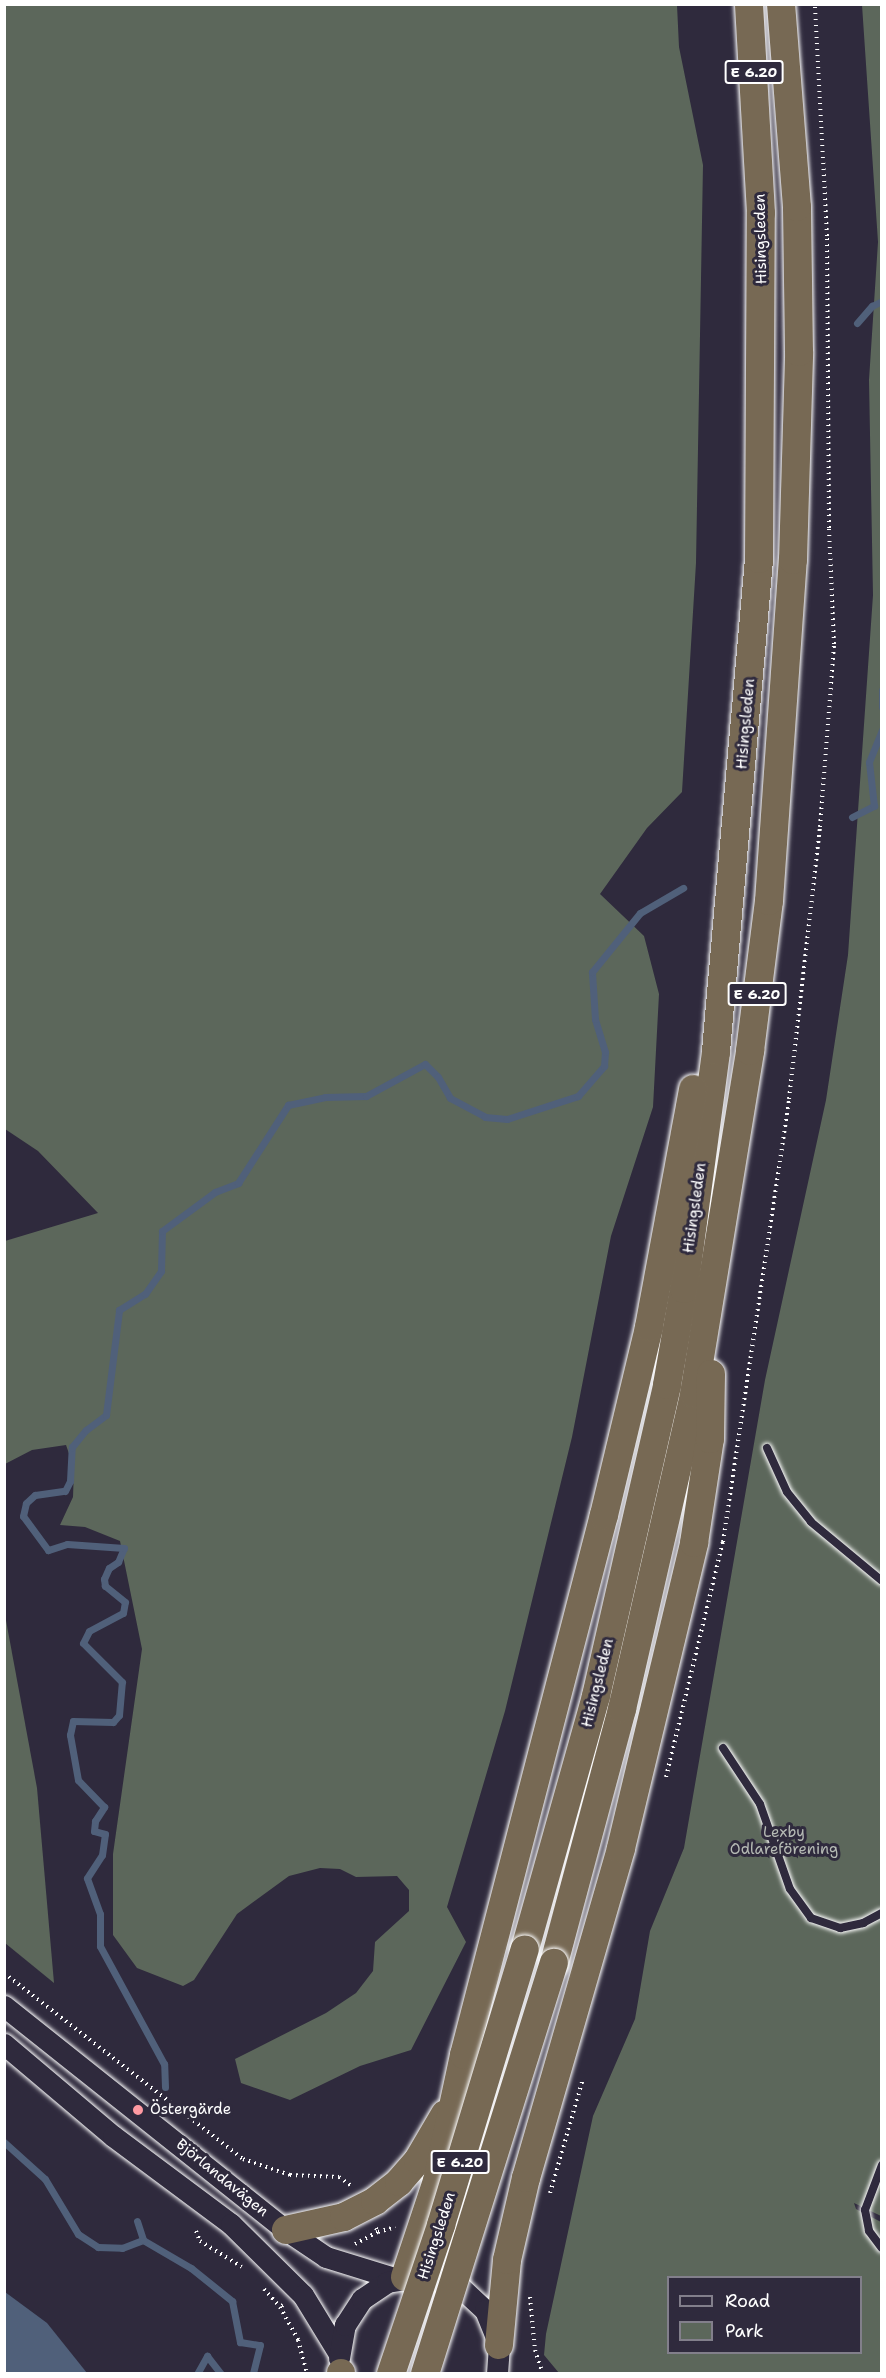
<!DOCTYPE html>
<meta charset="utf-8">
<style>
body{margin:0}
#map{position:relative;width:886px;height:2378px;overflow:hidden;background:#2f2a3d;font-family:"Shantell Sans",sans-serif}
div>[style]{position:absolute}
.green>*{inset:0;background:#5c675b}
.water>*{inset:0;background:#50607a}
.stream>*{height:7px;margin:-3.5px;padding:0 3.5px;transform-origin:3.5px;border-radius:3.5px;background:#50607a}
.path>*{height:4px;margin-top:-2px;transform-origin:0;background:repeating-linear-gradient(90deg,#fff 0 1.5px,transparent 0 6px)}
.roads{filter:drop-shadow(0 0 2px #fff) drop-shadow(0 0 2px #fff)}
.service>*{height:8px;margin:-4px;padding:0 4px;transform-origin:4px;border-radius:4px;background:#2f2a3d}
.tertiary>*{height:21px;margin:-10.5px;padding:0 10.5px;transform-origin:10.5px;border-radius:10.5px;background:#2f2a3d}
.trunk>*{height:28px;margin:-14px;padding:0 14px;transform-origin:14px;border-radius:14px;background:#776954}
.bridges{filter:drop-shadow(0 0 2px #fff) drop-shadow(0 0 2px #fff)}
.trunk-bridge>*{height:28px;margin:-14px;padding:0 14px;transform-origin:14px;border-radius:14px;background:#776954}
.dots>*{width:16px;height:16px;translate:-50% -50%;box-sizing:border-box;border:3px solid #2f2a3d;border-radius:50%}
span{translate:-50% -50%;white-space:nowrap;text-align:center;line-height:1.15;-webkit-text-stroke:6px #2f2a3d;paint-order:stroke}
.shield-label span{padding:2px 4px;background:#2f2a3d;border:2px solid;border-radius:4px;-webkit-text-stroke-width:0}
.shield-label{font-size:14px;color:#fff;font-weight:700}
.street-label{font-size:15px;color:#fff}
.park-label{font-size:15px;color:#b6bbb5}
.poi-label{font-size:15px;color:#fff}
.left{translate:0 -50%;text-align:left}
.frame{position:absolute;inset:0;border:6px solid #fff;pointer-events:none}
.legend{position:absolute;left:667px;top:2276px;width:195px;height:78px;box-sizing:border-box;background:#2f2a3d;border:2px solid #827f8b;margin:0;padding:8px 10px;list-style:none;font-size:18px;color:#fff}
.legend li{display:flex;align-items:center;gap:12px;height:30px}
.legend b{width:30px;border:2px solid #827f8b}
</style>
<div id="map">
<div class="green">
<i style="clip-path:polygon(5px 4px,677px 5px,679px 47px,703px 165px,696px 563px,682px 792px,647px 828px,600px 894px,644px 936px,659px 994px,653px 1107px,611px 1236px,572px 1437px,505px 1711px,447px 1907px,466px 1942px,411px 2050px,360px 2066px,290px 2100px,241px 2083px,235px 2059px,326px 2013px,356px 1993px,373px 1971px,375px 1942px,409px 1911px,409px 1890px,397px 1876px,356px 1877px,340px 1869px,320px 1868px,289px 1876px,237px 1914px,194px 1980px,183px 1986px,137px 1968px,113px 1935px,113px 1854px,142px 1649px,120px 1541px,85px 1527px,60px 1525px,73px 1497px,74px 1468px,66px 1445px,32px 1450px,5px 1464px,5px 1241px,98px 1213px,38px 1151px,5px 1129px)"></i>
<i style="clip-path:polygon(evenodd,862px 5px,881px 5px,881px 2216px,854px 2203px,856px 2209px,881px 2222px,881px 2373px,559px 2373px,544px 2355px,546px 2334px,593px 2116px,635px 2019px,650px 1931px,684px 1848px,765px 1380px,826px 1100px,848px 955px,873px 595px,869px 380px,878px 242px,862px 5px,668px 2278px,860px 2278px,860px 2352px,668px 2352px,668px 2278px)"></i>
<i style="clip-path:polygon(5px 1615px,37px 1788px,54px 1983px,5px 1943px)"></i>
</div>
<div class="water">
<i style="clip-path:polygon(5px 2292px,47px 2323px,87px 2373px,5px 2373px)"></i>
</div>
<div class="stream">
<i style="left:857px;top:323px;width:23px;rotate:-49deg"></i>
<i style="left:872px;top:306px;width:11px;rotate:-27deg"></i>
<i style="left:882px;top:690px;width:17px;rotate:90deg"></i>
<i style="left:852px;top:817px;width:25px;rotate:-27deg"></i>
<i style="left:874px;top:806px;width:44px;rotate:-96.5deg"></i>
<i style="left:869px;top:762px;width:35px;rotate:-68deg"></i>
<i style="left:165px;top:2087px;width:23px;rotate:-92deg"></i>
<i style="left:164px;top:2064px;width:134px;rotate:-118.5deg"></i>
<i style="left:100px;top:1946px;width:32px;rotate:-90deg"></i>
<i style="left:100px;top:1914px;width:38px;rotate:-110deg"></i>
<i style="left:87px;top:1878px;width:27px;rotate:-57deg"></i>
<i style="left:102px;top:1855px;width:21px;rotate:-82deg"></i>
<i style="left:105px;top:1834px;width:11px;rotate:-165deg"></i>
<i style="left:94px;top:1831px;width:10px;rotate:-84deg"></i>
<i style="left:95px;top:1821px;width:17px;rotate:-57deg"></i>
<i style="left:104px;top:1807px;width:37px;rotate:-134deg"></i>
<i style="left:78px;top:1780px;width:46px;rotate:-100.1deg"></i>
<i style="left:70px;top:1735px;width:14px;rotate:-78deg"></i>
<i style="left:73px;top:1721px;width:40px;rotate:1.4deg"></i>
<i style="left:113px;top:1722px;width:9px;rotate:-49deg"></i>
<i style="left:119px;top:1715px;width:33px;rotate:-85deg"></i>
<i style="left:122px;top:1682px;width:55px;rotate:-135deg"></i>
<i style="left:83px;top:1643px;width:13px;rotate:-63deg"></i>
<i style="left:89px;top:1631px;width:38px;rotate:-28deg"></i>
<i style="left:123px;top:1613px;width:11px;rotate:-80deg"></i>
<i style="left:125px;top:1602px;width:26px;rotate:-141deg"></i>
<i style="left:105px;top:1586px;width:7px;rotate:-98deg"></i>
<i style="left:104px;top:1579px;width:12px;rotate:-66deg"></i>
<i style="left:109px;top:1568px;width:11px;rotate:-34deg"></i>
<i style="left:118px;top:1562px;width:15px;rotate:-67deg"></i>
<i style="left:124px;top:1548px;width:57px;rotate:-176deg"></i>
<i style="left:67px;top:1544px;width:20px;rotate:162deg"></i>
<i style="left:48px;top:1550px;width:42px;rotate:-126.3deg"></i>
<i style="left:23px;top:1516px;width:13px;rotate:-77deg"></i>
<i style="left:26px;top:1503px;width:12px;rotate:-42deg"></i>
<i style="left:35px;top:1495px;width:30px;rotate:-8deg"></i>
<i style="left:65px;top:1491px;width:11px;rotate:-63deg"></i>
<i style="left:70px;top:1481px;width:34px;rotate:-87deg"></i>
<i style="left:72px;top:1447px;width:22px;rotate:-51deg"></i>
<i style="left:86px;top:1430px;width:25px;rotate:-37deg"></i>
<i style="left:106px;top:1415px;width:106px;rotate:-82.9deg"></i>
<i style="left:119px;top:1310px;width:31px;rotate:-32deg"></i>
<i style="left:145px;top:1294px;width:28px;rotate:-55deg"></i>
<i style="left:161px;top:1271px;width:40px;rotate:-88.6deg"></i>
<i style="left:162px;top:1231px;width:66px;rotate:-36.3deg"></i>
<i style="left:215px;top:1192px;width:25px;rotate:-21deg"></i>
<i style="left:238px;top:1183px;width:93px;rotate:-57.3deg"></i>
<i style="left:288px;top:1105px;width:38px;rotate:-12deg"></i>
<i style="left:325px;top:1097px;width:41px;rotate:-1.4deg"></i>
<i style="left:366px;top:1096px;width:67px;rotate:-28.5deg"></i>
<i style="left:425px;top:1064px;width:18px;rotate:45deg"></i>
<i style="left:438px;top:1077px;width:24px;rotate:60deg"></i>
<i style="left:450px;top:1098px;width:40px;rotate:28deg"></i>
<i style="left:485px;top:1117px;width:22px;rotate:5deg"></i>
<i style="left:507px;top:1119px;width:75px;rotate:-17.9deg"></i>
<i style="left:578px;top:1096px;width:40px;rotate:-49deg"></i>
<i style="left:604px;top:1066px;width:14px;rotate:-86deg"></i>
<i style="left:605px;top:1052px;width:34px;rotate:-107deg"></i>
<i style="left:595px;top:1019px;width:47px;rotate:-93.7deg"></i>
<i style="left:592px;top:972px;width:76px;rotate:-50.9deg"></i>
<i style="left:640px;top:913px;width:50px;rotate:-30.2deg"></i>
<i style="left:4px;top:2142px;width:55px;rotate:42.1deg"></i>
<i style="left:45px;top:2179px;width:64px;rotate:59deg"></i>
<i style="left:78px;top:2234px;width:24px;rotate:33deg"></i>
<i style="left:98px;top:2247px;width:24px;rotate:2deg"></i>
<i style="left:122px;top:2248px;width:22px;rotate:-21deg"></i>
<i style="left:143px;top:2240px;width:56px;rotate:30.3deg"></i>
<i style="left:191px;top:2268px;width:53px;rotate:38.8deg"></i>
<i style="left:232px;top:2301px;width:42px;rotate:79deg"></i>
<i style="left:240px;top:2342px;width:20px;rotate:9deg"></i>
<i style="left:260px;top:2345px;width:30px;rotate:104deg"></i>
<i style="left:137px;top:2221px;width:20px;rotate:72deg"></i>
<i style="left:197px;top:2374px;width:21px;rotate:-61deg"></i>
<i style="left:207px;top:2356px;width:23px;rotate:52deg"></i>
</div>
<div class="path">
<i style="left:666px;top:1777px;width:242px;rotate:-76.4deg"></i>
<i style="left:723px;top:1542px;width:448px;rotate:-81.5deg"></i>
<i style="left:789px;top:1099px;width:274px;rotate:-83.5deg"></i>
<i style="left:820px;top:827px;width:184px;rotate:-85.6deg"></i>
<i style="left:834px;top:644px;width:116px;rotate:-92.5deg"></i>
<i style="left:829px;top:528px;width:292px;rotate:-90.4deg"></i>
<i style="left:827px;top:236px;width:232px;rotate:-93deg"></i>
<i style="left:4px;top:1973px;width:303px;rotate:37.9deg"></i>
<i style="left:243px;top:2159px;width:50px;rotate:18.8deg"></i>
<i style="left:290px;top:2175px;width:49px;rotate:2.3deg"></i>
<i style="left:339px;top:2177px;width:17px;rotate:36deg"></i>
<i style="left:550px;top:2193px;width:116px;rotate:-73.9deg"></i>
<i style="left:376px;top:2228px;width:4px;rotate:63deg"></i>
<i style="left:378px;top:2232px;width:18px;rotate:-16deg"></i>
<i style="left:196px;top:2231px;width:11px;rotate:68deg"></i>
<i style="left:200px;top:2241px;width:49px;rotate:31.8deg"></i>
<i style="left:355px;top:2244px;width:26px;rotate:-28deg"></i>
<i style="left:264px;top:2289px;width:24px;rotate:48deg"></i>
<i style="left:530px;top:2297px;width:53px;rotate:84.6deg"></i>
<i style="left:535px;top:2350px;width:25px;rotate:72deg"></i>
<i style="left:283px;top:2305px;width:4px;rotate:146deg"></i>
<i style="left:280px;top:2307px;width:38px;rotate:61deg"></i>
<i style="left:298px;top:2340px;width:35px;rotate:75deg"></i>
</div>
<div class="roads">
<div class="service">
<i style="left:767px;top:1448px;width:48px;rotate:65.6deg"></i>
<i style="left:787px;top:1492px;width:38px;rotate:51deg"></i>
<i style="left:811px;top:1522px;width:92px;rotate:39.7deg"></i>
<i style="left:723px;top:1748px;width:67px;rotate:56.5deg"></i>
<i style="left:760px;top:1804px;width:90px;rotate:70.6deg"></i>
<i style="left:790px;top:1889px;width:36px;rotate:54deg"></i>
<i style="left:811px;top:1918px;width:31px;rotate:19deg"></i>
<i style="left:840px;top:1928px;width:24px;rotate:-12deg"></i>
<i style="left:863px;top:1923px;width:21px;rotate:-28deg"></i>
<i style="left:882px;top:2165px;width:48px;rotate:110.7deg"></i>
<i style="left:865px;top:2210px;width:21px;rotate:79deg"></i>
<i style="left:869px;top:2231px;width:21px;rotate:53deg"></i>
</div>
<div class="tertiary">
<i style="left:4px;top:2006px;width:360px;rotate:38.5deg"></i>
<i style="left:286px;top:2230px;width:48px;rotate:34deg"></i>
<i style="left:326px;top:2257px;width:74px;rotate:17.2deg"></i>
<i style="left:4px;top:2044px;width:143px;rotate:40.2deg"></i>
<i style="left:113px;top:2136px;width:147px;rotate:36.7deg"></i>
<i style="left:231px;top:2224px;width:101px;rotate:44.6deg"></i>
<i style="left:303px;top:2295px;width:69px;rotate:58.6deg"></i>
<i style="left:339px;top:2358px;width:34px;rotate:-80deg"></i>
<i style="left:345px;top:2325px;width:31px;rotate:-57deg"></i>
<i style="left:362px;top:2299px;width:30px;rotate:-34deg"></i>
<i style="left:387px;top:2282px;width:36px;rotate:-9deg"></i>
<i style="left:423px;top:2276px;width:37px;rotate:16deg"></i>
<i style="left:459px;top:2286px;width:35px;rotate:43deg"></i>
<i style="left:485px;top:2310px;width:38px;rotate:68deg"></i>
<i style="left:499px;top:2345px;width:29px;rotate:94deg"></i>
</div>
<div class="trunk">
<i style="left:525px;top:1949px;width:263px;rotate:-74.3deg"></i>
<i style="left:596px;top:1696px;width:319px;rotate:-77.1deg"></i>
<i style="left:667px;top:1385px;width:97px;rotate:-80deg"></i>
<i style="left:684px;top:1289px;width:240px;rotate:-82.3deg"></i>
<i style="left:716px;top:1051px;width:494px;rotate:-85deg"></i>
<i style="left:759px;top:559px;width:346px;rotate:-89.7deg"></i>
<i style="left:761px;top:213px;width:209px;rotate:-93.3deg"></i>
<i style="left:554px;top:1963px;width:263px;rotate:-75deg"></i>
<i style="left:622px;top:1709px;width:323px;rotate:-77.1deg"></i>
<i style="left:694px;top:1394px;width:348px;rotate:-80.7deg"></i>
<i style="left:750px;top:1051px;width:151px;rotate:-82.8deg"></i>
<i style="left:769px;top:901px;width:342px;rotate:-86deg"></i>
<i style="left:793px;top:560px;width:208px;rotate:-88.3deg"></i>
<i style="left:799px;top:352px;width:145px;rotate:-90.8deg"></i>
<i style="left:797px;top:207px;width:204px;rotate:-94.5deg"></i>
<i style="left:286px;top:2230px;width:59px;rotate:-12.6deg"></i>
<i style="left:344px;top:2217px;width:35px;rotate:-27deg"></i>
<i style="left:375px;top:2201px;width:31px;rotate:-38deg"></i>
<i style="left:399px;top:2182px;width:29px;rotate:-49deg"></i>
<i style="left:418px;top:2160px;width:53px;rotate:-59.6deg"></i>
<i style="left:405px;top:2277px;width:101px;rotate:-71.6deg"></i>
<i style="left:437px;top:2181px;width:129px;rotate:-77.9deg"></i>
<i style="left:464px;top:2055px;width:558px;rotate:-75.47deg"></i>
<i style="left:604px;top:1515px;width:193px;rotate:-76.5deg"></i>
<i style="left:649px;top:1327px;width:242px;rotate:-79.5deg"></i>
<i style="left:499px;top:2345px;width:85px;rotate:-84.6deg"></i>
<i style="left:507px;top:2260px;width:84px;rotate:-77deg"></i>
<i style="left:526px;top:2178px;width:343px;rotate:-73.9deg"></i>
<i style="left:621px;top:1848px;width:314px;rotate:-76.5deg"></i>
<i style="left:694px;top:1543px;width:105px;rotate:-81.3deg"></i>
<i style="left:710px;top:1439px;width:65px;rotate:-89.1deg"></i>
<i style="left:341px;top:2374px;width:1px;rotate:-90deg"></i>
</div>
</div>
<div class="bridges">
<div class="trunk-bridge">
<i style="left:391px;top:2374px;width:157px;rotate:-71.4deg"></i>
<i style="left:441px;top:2225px;width:288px;rotate:-73.1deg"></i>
<i style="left:425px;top:2374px;width:431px;rotate:-72.6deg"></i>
</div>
</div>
<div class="dots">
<i style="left:138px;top:2110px;background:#ff9aa2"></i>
</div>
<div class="shield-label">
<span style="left:754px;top:72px">E 6.20</span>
<span style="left:757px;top:994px">E 6.20</span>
<span style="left:460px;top:2162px">E 6.20</span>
</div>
<div class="street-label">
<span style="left:761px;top:239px;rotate:-91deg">Hisingsleden</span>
<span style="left:746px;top:724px;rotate:-85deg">Hisingsleden</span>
<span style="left:695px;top:1208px;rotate:-82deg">Hisingsleden</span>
<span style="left:598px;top:1683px;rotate:-76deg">Hisingsleden</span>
<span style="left:222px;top:2178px;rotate:39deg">Björlandavägen</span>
<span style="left:437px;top:2236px;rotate:-72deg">Hisingsleden</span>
</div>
<div class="park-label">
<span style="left:784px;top:1841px">Lexby<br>Odlareförening</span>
</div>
<div class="poi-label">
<span class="left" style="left:150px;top:2110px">Östergärde</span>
</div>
<div class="frame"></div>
<ul class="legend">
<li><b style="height:8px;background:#2f2a3d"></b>Road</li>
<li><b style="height:16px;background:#5c675b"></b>Park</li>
</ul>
</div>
